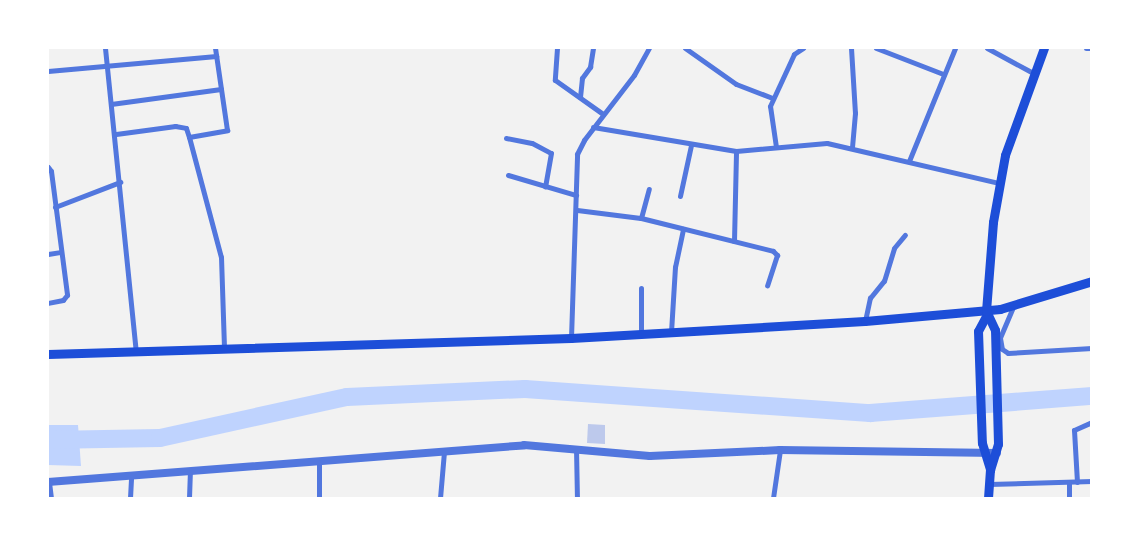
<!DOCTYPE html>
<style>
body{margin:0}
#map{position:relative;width:1139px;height:546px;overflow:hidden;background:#f2f2f2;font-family:"Public Sans",sans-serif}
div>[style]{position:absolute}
.water>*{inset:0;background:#bfd3fe}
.river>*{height:18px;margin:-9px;padding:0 9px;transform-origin:9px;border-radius:9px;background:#bfd3fe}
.building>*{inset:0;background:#bdc9ec}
.minor>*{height:5px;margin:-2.5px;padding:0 2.5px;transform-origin:2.5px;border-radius:2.5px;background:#5277de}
.tertiary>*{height:8px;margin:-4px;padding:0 4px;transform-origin:4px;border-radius:4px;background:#5277de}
.secondary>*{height:9px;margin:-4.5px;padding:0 4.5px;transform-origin:4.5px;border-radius:4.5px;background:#1d4ed8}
span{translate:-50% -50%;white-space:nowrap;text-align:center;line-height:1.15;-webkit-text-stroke:4.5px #fff;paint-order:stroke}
.frame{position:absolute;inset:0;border:49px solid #fff;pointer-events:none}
</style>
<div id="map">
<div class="water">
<i style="clip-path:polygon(48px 425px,78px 425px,81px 466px,48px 465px)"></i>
</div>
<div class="river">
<i style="left:48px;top:440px;width:112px;rotate:-1deg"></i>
<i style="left:160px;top:438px;width:191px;rotate:-12.4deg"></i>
<i style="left:347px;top:397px;width:178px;rotate:-2.6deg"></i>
<i style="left:525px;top:389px;width:346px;rotate:4deg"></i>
<i style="left:870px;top:413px;width:223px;rotate:-4.4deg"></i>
</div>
<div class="building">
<i style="clip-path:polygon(588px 424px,605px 425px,605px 444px,587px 443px)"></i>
</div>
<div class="minor">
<i style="left:105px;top:48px;width:306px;rotate:84.2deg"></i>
<i style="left:557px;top:48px;width:32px;rotate:94deg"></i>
<i style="left:555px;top:80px;width:59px;rotate:35.3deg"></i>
<i style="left:685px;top:48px;width:62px;rotate:35.2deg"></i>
<i style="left:736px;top:84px;width:39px;rotate:21deg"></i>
<i style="left:851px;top:48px;width:65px;rotate:86.5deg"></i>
<i style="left:855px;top:113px;width:35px;rotate:95deg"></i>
<i style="left:876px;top:48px;width:72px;rotate:21.2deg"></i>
<i style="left:987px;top:48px;width:52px;rotate:28.5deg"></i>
<i style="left:1086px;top:48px;width:6px"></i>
<i style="left:48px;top:71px;width:169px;rotate:-5.1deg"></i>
<i style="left:580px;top:97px;width:19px;rotate:-84deg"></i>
<i style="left:582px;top:78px;width:14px;rotate:-54deg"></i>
<i style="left:590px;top:67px;width:19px;rotate:-81deg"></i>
<i style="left:111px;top:104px;width:111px;rotate:-7.8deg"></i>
<i style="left:593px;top:127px;width:145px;rotate:9.5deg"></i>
<i style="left:736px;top:151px;width:91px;rotate:-5deg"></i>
<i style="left:827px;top:143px;width:177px;rotate:13.1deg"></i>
<i style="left:116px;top:134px;width:60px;rotate:-7.7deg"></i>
<i style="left:175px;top:126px;width:11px;rotate:10deg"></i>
<i style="left:186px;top:128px;width:9px;rotate:72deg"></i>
<i style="left:189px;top:137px;width:39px;rotate:-10deg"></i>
<i style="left:227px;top:130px;width:83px;rotate:-98.3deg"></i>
<i style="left:189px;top:137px;width:124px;rotate:75.1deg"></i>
<i style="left:221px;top:257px;width:92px;rotate:88.1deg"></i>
<i style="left:506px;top:138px;width:26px;rotate:11deg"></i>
<i style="left:532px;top:143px;width:21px;rotate:28deg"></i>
<i style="left:551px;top:153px;width:34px;rotate:100deg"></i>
<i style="left:776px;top:147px;width:41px;rotate:-98.3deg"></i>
<i style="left:770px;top:106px;width:57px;rotate:-65.2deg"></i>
<i style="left:794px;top:54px;width:11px;rotate:-34deg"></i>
<i style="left:909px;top:161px;width:122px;rotate:-67.8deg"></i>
<i style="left:48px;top:167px;width:5px;rotate:53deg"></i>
<i style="left:51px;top:171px;width:125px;rotate:82.6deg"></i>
<i style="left:67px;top:295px;width:6px;rotate:129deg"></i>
<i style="left:63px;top:300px;width:15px;rotate:169deg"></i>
<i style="left:508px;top:175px;width:71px;rotate:16.4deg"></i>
<i style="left:680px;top:196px;width:52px;rotate:-77.8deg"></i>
<i style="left:55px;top:207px;width:70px;rotate:-21deg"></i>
<i style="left:577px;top:210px;width:64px;rotate:7.1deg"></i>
<i style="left:641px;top:218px;width:136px;rotate:14deg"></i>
<i style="left:773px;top:251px;width:6px;rotate:45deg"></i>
<i style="left:777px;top:255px;width:32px;rotate:108deg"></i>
<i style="left:641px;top:218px;width:30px;rotate:-75deg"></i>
<i style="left:734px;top:241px;width:90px;rotate:-88.7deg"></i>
<i style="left:48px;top:254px;width:12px;rotate:-9deg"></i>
<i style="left:1013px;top:307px;width:34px;rotate:113deg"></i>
<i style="left:1000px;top:338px;width:11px;rotate:80deg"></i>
<i style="left:1002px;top:349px;width:7px;rotate:34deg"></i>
<i style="left:1008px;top:353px;width:84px;rotate:-3.4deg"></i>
<i style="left:865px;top:321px;width:24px;rotate:-78deg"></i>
<i style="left:870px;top:298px;width:22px;rotate:-51deg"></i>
<i style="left:884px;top:281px;width:34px;rotate:-73deg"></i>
<i style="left:894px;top:248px;width:17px;rotate:-50deg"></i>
<i style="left:671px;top:332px;width:65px;rotate:-86.5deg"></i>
<i style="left:675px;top:267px;width:39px;rotate:-78deg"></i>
<i style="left:641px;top:334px;width:46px;rotate:-90deg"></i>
<i style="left:571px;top:338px;width:184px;rotate:-88.1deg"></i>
<i style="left:577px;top:154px;width:16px;rotate:-63deg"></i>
<i style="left:584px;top:140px;width:82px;rotate:-52.4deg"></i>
<i style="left:634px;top:75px;width:31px;rotate:-61deg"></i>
<i style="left:576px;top:448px;width:50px;rotate:88.9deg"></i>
<i style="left:319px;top:461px;width:37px;rotate:90deg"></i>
<i style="left:49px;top:482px;width:16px;rotate:83deg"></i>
<i style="left:1077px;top:482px;width:52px;rotate:-93.3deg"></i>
<i style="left:1074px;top:430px;width:20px;rotate:-24deg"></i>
<i style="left:989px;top:484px;width:103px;rotate:-1.7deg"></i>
<i style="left:130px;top:498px;width:22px;rotate:-87deg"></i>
<i style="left:189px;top:498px;width:27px;rotate:-88deg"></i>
<i style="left:440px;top:498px;width:47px;rotate:-85.1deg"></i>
<i style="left:773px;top:498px;width:49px;rotate:-81.7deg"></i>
<i style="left:1069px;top:498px;width:16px;rotate:-90deg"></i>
</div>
<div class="tertiary">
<i style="left:48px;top:482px;width:477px;rotate:-4.4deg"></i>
<i style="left:524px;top:445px;width:126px;rotate:5deg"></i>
<i style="left:650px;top:456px;width:130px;rotate:-2.6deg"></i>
<i style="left:780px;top:450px;width:217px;rotate:0.8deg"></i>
</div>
<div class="secondary">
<i style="left:986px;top:316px;width:17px;rotate:118deg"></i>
<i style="left:978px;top:331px;width:112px;rotate:88deg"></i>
<i style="left:982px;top:443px;width:28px;rotate:73deg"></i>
<i style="left:48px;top:354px;width:523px;rotate:-1.75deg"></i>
<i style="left:571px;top:338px;width:294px;rotate:-3.3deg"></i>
<i style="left:865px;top:321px;width:136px;rotate:-5.1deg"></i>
<i style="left:1000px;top:309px;width:96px;rotate:-16.9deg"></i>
<i style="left:988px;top:498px;width:28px;rotate:-86deg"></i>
<i style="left:990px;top:470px;width:27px;rotate:-73deg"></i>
<i style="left:998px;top:444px;width:114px;rotate:-91.5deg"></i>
<i style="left:995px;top:330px;width:21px;rotate:-115deg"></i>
<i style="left:986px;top:311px;width:89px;rotate:-85.5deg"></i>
<i style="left:993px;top:222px;width:68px;rotate:-79.8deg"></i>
<i style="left:1005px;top:155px;width:114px;rotate:-70deg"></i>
</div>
<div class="frame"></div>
</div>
